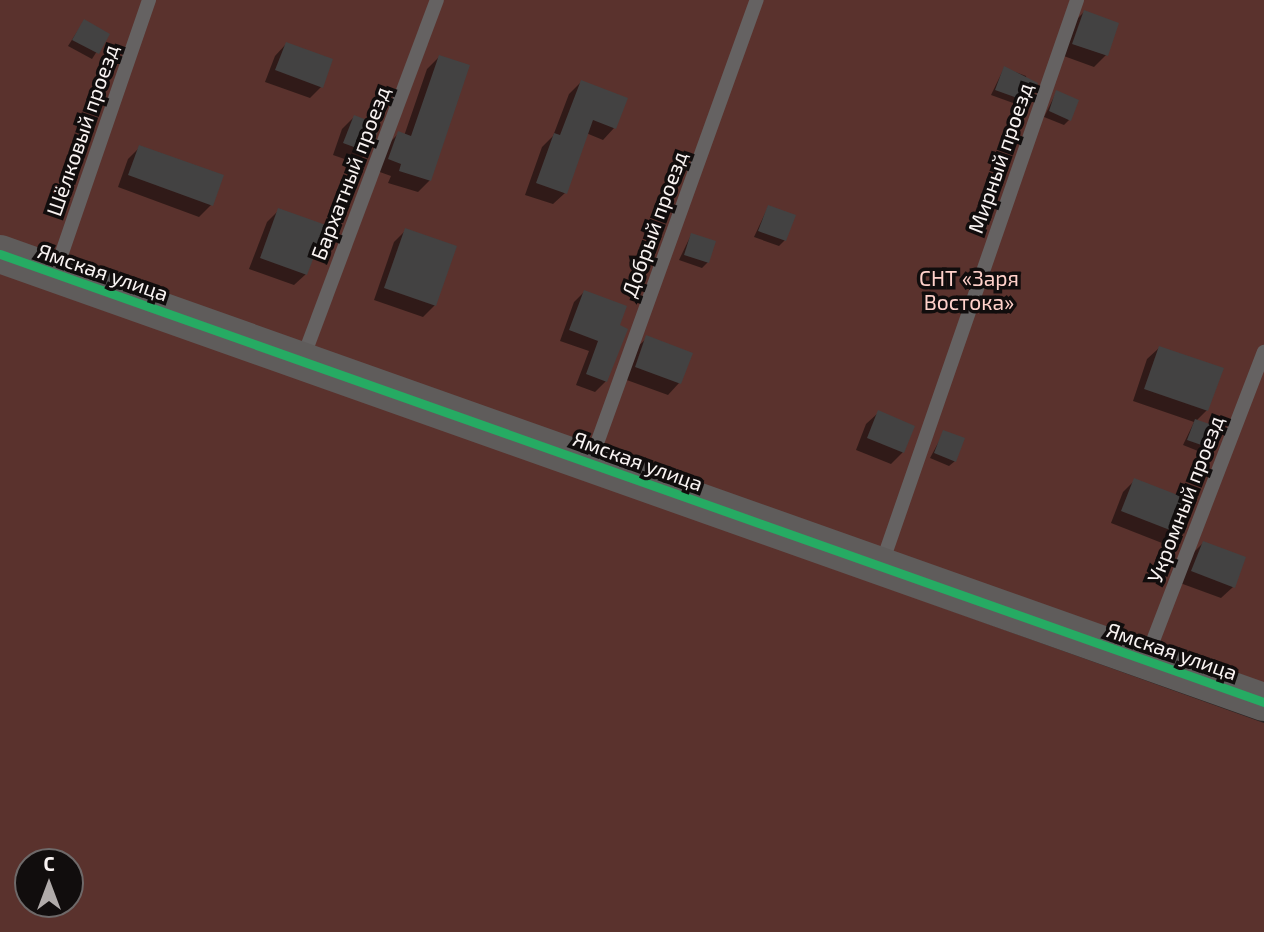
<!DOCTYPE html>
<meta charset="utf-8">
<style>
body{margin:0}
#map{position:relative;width:1264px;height:932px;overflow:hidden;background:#2a2524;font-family:"Exo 2",sans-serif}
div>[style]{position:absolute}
.green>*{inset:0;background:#5a322d}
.shadow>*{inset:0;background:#0007}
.building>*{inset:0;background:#434242}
.lane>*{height:14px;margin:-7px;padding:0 7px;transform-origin:7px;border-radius:7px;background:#656262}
.secondary>*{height:38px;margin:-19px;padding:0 19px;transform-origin:19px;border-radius:19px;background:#5f5c5b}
.cycleway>*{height:9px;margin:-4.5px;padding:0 4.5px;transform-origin:4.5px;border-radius:4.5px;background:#26ab63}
span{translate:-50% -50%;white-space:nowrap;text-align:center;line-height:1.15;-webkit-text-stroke:7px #110d0d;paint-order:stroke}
.street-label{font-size:21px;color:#f9f3f2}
.park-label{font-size:21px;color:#ffd1ca}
.north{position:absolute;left:14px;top:848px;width:70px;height:70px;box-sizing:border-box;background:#110d0d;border:2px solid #6e6969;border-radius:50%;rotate:0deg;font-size:19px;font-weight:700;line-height:28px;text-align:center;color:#f9f3f2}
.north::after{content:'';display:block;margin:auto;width:24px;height:32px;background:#b1abaa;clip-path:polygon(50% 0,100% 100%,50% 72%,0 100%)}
</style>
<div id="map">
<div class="green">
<i style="clip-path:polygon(0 0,1264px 0,1264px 702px,0 254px)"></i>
<i style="clip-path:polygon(evenodd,0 269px,1264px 723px,1264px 932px,0 932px,0 269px,28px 862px,70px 862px,70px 904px,28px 904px,28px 862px)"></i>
</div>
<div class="shadow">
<i style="clip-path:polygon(1084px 12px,1106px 55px,1094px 67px,1061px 55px,1072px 24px)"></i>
<i style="clip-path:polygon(84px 21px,108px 34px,92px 59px,68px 46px)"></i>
<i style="clip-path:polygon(286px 44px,321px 87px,310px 98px,265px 82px,275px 56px)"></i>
<i style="clip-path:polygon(439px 57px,430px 180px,418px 192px,388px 183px,391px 176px,377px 171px,387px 145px,398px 134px,404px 136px,427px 69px)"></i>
<i style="clip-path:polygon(1004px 68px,1026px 76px,1030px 102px,1024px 107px,991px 95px)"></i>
<i style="clip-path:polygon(581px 82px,614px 128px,603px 140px,586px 133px,565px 193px,553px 204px,525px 195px,542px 147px,553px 136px,569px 94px)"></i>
<i style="clip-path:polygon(1056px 93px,1069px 120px,1064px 125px,1044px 117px)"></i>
<i style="clip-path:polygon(354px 117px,368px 152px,356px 163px,333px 155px,342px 129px)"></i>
<i style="clip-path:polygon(140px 147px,221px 176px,211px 205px,199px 217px,118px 187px,128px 159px)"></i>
<i style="clip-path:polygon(768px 207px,785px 240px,779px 246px,754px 237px)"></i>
<i style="clip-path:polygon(279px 210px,306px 274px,294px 285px,249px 269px,267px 222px)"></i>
<i style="clip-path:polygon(406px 230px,435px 305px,423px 317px,374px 300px,394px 242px)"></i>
<i style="clip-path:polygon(691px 235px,708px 262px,702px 268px,679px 260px)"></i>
<i style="clip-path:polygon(584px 292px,617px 326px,606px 381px,595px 392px,576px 385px,589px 351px,560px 341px,574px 302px)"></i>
<i style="clip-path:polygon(647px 338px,679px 383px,668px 395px,624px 379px,635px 349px)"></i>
<i style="clip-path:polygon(1159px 348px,1207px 410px,1196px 421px,1208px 447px,1203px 453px,1183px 445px,1194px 422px,1133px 401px,1147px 359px)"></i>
<i style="clip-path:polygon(878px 413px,903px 452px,891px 464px,856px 450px,866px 424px)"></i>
<i style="clip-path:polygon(944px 432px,955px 461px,949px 466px,930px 458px)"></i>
<i style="clip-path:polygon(1135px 480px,1173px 531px,1162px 543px,1111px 523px,1123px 492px)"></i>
<i style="clip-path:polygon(1203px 543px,1233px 587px,1221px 598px,1180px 583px,1191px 555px)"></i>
</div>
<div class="building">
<i style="clip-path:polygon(1084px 10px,1119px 23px,1108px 56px,1072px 44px)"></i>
<i style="clip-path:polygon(84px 19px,110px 34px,99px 54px,72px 40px)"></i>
<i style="clip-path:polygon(286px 42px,333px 59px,323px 88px,275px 70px)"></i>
<i style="clip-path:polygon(439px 55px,470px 65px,431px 181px,399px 171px,401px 164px,388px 159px,398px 131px,411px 136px)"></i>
<i style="clip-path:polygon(1004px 66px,1038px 83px,1031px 103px,995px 90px)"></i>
<i style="clip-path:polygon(581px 80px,628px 98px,616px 129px,593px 120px,567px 194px,536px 183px,554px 133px,560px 135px)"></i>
<i style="clip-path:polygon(1056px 90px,1079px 100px,1071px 121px,1049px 111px)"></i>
<i style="clip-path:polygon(354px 115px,380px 125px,370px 153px,343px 143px)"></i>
<i style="clip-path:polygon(139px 145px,224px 175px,213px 206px,128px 175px)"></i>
<i style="clip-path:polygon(768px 205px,796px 215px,786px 241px,758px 231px)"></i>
<i style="clip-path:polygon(278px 208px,326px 225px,307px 275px,260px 258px)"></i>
<i style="clip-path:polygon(405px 228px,457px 246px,436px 306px,384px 288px)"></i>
<i style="clip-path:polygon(691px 233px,716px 241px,709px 263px,684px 255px)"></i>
<i style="clip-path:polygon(584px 290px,627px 306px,620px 325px,628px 329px,607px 382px,586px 374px,598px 341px,569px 330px)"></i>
<i style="clip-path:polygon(646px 335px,693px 353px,681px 384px,635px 367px)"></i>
<i style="clip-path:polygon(1159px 346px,1224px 368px,1208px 411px,1144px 389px)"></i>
<i style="clip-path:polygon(878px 410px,915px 426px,904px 453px,867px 438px)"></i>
<i style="clip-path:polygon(1195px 419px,1218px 427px,1210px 448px,1187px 440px)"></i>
<i style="clip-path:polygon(943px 430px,965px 438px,956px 462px,934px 453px)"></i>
<i style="clip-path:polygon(1134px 478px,1188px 499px,1175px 532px,1121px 511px)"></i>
<i style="clip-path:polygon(1203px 541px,1246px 557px,1235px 588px,1191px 571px)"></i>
</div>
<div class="lane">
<i style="left:55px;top:273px;width:289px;rotate:-71deg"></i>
<i style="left:303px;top:358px;width:382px;rotate:-69.5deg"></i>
<i style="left:591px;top:460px;width:489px;rotate:-70.2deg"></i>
<i style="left:881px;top:566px;width:599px;rotate:-70.9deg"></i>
<i style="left:1146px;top:659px;width:329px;rotate:-69deg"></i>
</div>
<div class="secondary">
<i style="left:0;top:254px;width:1341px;rotate:19.52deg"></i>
</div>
<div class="cycleway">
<i style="left:0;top:254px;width:1341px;rotate:19.52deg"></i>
</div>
<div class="street-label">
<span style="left:82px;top:130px;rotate:-71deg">Шёлковый проезд</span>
<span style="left:1000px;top:158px;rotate:-71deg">Мирный проезд</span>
<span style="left:350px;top:173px;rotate:-69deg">Бархатный проезд</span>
<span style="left:654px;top:224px;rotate:-70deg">Добрый проезд</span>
<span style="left:103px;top:272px;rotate:19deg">Ямская улица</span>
<span style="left:638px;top:461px;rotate:20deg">Ямская улица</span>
<span style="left:1185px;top:499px;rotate:-69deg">Укромный проезд</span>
<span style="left:1172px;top:651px;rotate:19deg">Ямская улица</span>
</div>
<div class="park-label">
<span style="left:969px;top:290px">СНТ «Заря<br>Востока»</span>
</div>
<div class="north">С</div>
</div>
